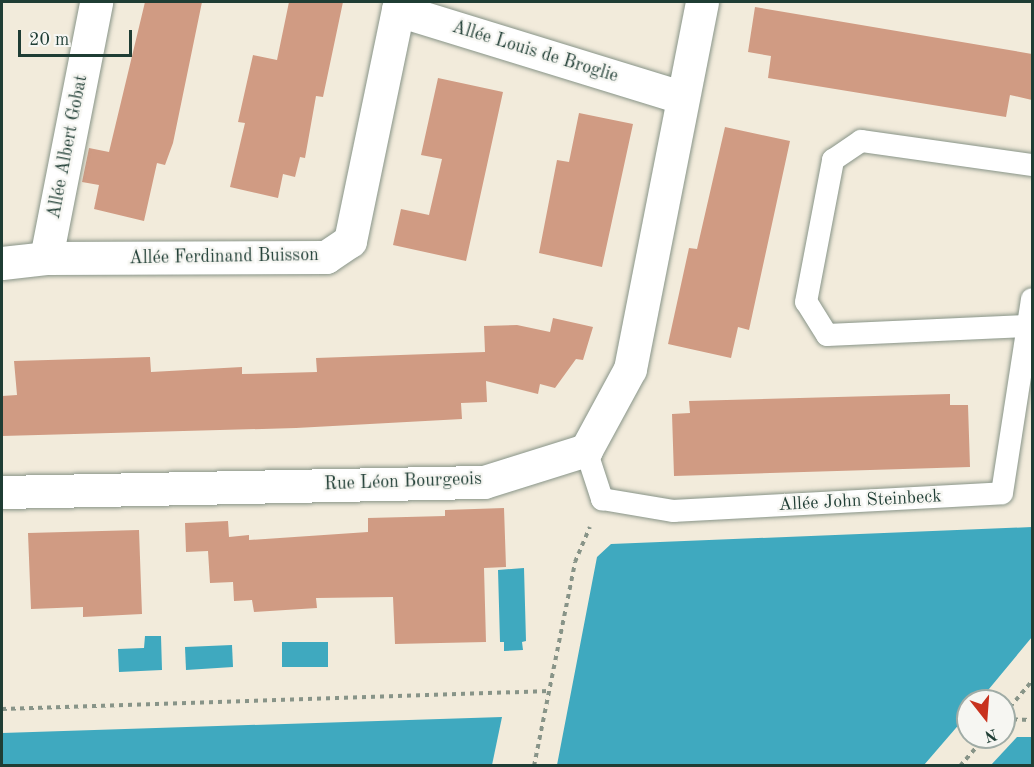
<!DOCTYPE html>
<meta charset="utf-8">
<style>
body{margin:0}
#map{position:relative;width:1034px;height:767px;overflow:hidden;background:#f2ebdb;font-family:"Old Standard TT",serif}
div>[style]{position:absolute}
.water>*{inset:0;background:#3fa9bf}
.building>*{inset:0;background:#d09b83}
.path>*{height:4px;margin-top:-2px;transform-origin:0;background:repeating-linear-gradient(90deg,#889488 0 4.5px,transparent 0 9px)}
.roads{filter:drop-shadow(0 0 2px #889488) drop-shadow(0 0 2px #889488)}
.lane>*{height:22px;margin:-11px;padding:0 11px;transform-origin:11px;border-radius:11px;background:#fff}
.street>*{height:33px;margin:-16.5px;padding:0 16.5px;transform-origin:16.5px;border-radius:16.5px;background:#fff}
span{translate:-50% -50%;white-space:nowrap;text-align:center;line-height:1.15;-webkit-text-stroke:4.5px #f6f6f2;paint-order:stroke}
.street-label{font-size:18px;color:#1f3d34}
.frame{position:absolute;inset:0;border:3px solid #1f3d34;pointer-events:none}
.north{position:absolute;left:956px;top:689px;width:60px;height:60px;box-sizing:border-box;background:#f6f6f2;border:2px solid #a0aca6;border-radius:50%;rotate:163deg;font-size:16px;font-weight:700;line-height:24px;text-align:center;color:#1f3d34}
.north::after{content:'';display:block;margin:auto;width:21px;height:27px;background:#c8321e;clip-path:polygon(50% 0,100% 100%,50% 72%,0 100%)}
.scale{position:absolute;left:18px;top:30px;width:114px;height:27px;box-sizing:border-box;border:3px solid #1f3d34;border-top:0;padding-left:8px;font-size:18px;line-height:21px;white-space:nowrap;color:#1f3d34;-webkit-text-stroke:4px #f6f6f2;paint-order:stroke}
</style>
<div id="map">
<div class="water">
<i style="clip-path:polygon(1032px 527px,1032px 637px,979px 701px,968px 701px,968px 714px,924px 765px,557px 765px,597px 557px,611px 544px)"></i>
<i style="clip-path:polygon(524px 568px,526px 641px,522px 642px,523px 650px,504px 651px,504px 642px,500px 642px,498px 570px)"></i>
<i style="clip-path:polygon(145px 636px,161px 636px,162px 670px,119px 672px,118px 649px,144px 648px)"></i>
<i style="clip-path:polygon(282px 642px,328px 642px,328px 667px,282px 667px)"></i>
<i style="clip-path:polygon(232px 645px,233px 667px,186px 670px,185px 647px)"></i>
<i style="clip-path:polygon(502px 717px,492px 765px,2px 765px,2px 733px)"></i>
<i style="clip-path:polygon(1017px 737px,1032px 737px,1032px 765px,991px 765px)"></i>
</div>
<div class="building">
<i style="clip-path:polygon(145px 2px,202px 2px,173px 143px,165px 165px,157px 163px,144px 221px,94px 209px,99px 185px,82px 182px,89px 148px,109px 152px)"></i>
<i style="clip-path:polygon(289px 2px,343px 2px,323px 97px,316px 96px,305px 158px,300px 157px,295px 177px,283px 174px,278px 198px,230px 187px,245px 123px,238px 122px,253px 55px,277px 60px)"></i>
<i style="clip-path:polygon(755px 7px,1032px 54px,1032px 100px,1010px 95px,1006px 117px,768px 78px,771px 56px,748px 52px)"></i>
<i style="clip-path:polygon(438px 78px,503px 92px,466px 261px,393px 245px,401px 209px,429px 215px,442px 159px,421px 155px)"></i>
<i style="clip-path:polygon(579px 113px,633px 124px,602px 267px,539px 253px,557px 160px,569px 162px)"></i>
<i style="clip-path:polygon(725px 127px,790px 141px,749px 330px,738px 327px,731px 358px,668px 344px,689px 248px,697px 249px)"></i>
<i style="clip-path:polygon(553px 318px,593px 327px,583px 360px,576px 359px,555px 388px,540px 384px,538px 394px,486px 381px,487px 402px,461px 403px,462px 419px,296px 428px,2px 436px,2px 396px,17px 395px,14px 361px,150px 357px,151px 372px,242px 367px,242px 374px,317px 372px,316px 358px,485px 352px,484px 326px,517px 325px,550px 332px)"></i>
<i style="clip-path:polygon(950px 394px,950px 405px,968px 405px,970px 467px,674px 476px,672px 414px,690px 413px,689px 401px)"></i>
<i style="clip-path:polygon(504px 508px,506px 567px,484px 568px,486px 642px,395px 644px,393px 597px,316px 598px,317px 608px,254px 612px,252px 600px,234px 601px,233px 582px,210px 583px,208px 551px,186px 552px,185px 523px,228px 521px,229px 537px,249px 535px,249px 540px,368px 532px,368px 518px,445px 516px,445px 510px)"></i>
<i style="clip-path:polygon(139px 530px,142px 614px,83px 617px,83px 607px,31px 609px,28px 533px)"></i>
</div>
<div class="path">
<i style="left:2px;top:709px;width:547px;rotate:-1.88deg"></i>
<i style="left:1004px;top:714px;width:43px;rotate:-49.7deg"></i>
<i style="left:1004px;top:719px;width:28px;rotate:2deg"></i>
<i style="left:534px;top:766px;width:208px;rotate:-78.6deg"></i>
<i style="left:575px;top:562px;width:38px;rotate:-67deg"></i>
<i style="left:960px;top:766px;width:38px;rotate:-49deg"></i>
</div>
<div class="roads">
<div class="lane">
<i style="left:1026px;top:326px;width:199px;rotate:177.4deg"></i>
<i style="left:827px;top:335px;width:39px;rotate:-122deg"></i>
<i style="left:806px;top:302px;width:145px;rotate:-79.2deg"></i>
<i style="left:833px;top:160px;width:34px;rotate:-34deg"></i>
<i style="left:861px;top:141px;width:173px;rotate:8deg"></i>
<i style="left:586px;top:450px;width:52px;rotate:71.9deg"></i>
<i style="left:602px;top:499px;width:73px;rotate:9.5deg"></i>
<i style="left:674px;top:511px;width:328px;rotate:-3.1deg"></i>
<i style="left:1002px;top:493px;width:196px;rotate:-81.2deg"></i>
</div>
<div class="street">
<i style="left:400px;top:2px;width:8px;rotate:104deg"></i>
<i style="left:398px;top:10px;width:295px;rotate:17.1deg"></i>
<i style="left:46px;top:258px;width:261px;rotate:-78.9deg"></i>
<i style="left:2px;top:263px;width:44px;rotate:-6.5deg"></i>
<i style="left:46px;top:258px;width:280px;rotate:-0.2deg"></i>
<i style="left:326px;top:257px;width:29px;rotate:-34deg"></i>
<i style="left:350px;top:241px;width:236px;rotate:-78.3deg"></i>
<i style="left:2px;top:492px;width:482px;rotate:-1.2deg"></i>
<i style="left:484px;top:482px;width:107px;rotate:-17.4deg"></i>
<i style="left:586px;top:450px;width:92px;rotate:-61.5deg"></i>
<i style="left:630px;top:369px;width:374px;rotate:-78.9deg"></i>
</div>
</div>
<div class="street-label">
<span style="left:535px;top:52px;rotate:17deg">Allée Louis de Broglie</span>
<span style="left:68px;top:147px;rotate:-79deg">Allée Albert Gobat</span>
<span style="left:224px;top:257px;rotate:-1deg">Allée Ferdinand Buisson</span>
<span style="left:403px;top:482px;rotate:-2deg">Rue Léon Bourgeois</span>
<span style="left:860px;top:501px;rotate:-3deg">Allée John Steinbeck</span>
</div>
<div class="frame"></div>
<div class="north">N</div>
<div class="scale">20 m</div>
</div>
